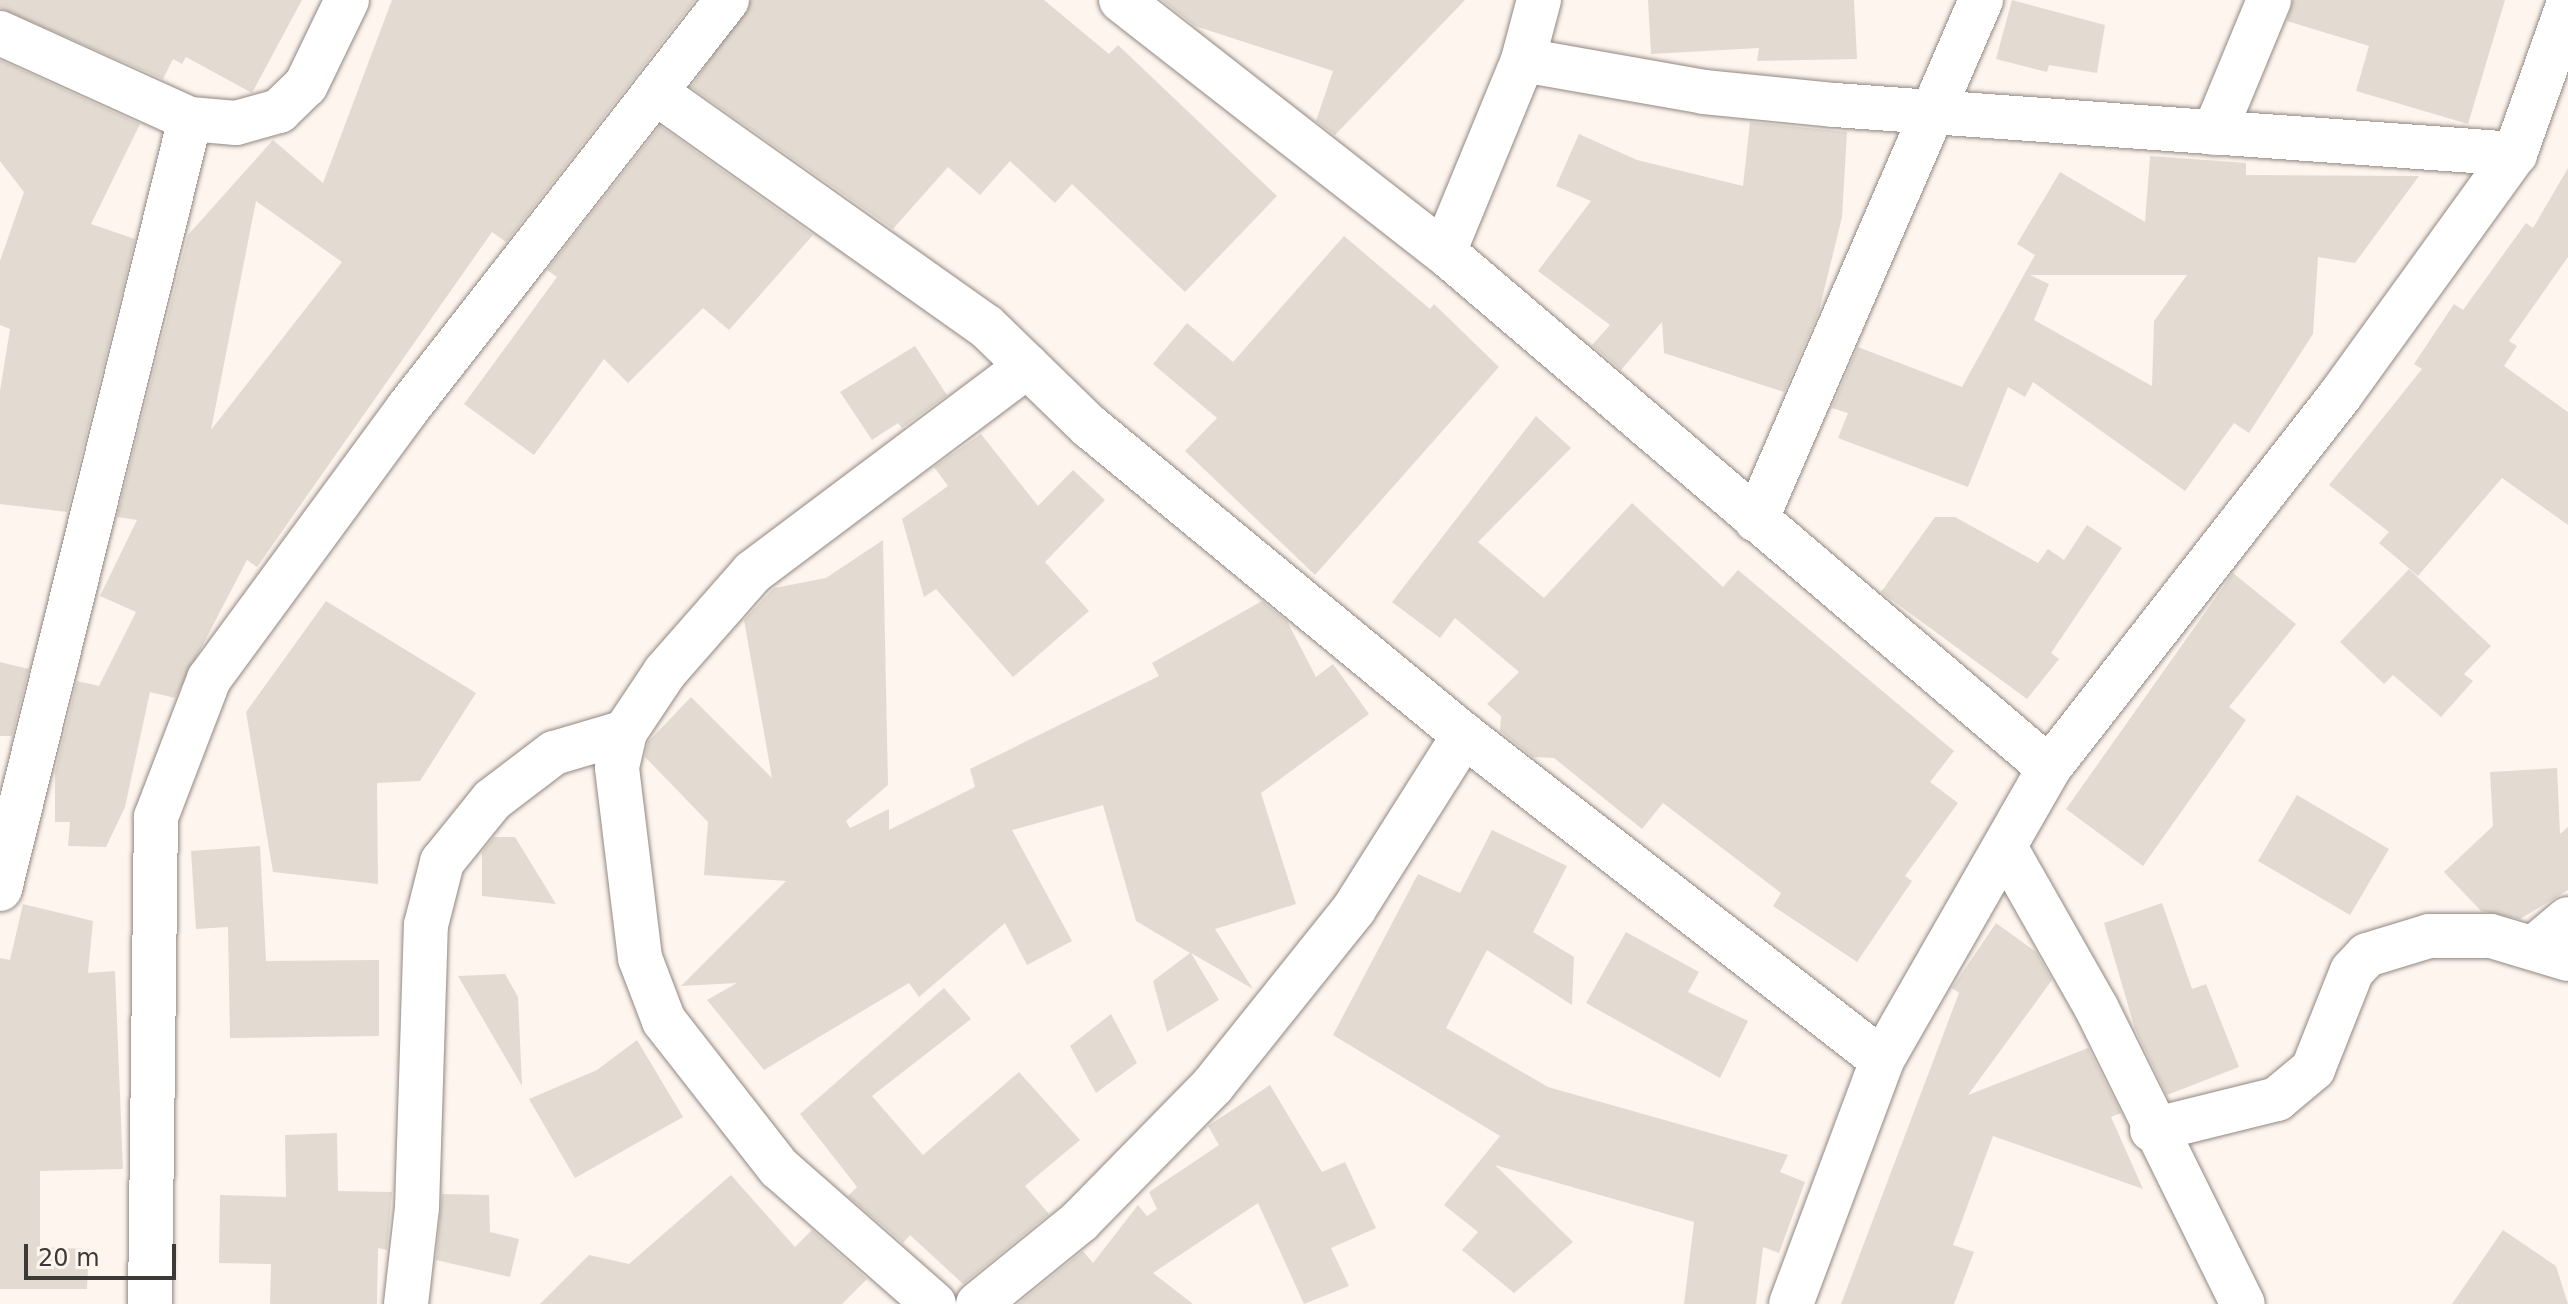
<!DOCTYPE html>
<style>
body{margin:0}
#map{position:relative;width:2568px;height:1304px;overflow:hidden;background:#fef5ef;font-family:"DejaVu Sans",sans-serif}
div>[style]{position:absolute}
.building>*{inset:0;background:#e3dbd1}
.roads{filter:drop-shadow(0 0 2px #928881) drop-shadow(0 0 2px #928881)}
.minor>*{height:44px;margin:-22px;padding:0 22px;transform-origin:22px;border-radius:22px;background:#fff}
span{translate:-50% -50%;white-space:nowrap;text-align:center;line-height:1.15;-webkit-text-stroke:6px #fef5ef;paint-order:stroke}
.scale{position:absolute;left:24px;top:1244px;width:152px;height:36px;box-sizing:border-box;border:4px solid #3d3936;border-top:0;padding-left:10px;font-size:24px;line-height:28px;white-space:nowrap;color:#3d3936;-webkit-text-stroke:6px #fef5ef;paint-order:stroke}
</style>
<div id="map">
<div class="building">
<i style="clip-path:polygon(0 0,302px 0,252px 93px,186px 57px,182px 64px,173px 59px,163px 79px,0 8px)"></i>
<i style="clip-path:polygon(evenodd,392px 0,695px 0,506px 242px,492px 232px,257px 567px,247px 560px,175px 698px,150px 692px,125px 807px,106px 847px,68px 846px,70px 822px,55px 822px,55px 772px,77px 681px,99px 686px,136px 612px,100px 596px,137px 520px,117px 517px,188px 235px,273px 140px,323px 183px,392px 0,256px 201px,342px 262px,211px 430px,256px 201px)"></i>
<i style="clip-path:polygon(751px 0,1044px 0,1109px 54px,1118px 45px,1277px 196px,1185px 292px,1072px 184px,1055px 203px,1010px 161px,980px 195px,948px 167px,893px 229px,691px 87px)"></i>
<i style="clip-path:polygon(1162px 0,1465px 0,1335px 135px,1316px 121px,1333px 71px,1195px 26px)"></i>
<i style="clip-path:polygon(1648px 0,1854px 0,1857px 59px,1757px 61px,1759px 48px,1651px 54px)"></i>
<i style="clip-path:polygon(2012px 0,2105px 25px,2097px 73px,2049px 65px,2047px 72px,1996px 59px)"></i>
<i style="clip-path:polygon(2293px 0,2505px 0,2468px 124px,2356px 91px,2369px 46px,2287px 21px)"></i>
<i style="clip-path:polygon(0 60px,140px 124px,91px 224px,135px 239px,67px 512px,0 504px,0 391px,10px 329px,0 325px,0 261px,24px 192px,0 161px)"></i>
<i style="clip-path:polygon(1750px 122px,1847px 132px,1842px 217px,1819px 311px,1784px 392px,1664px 353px,1662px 322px,1621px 370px,1592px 345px,1610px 325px,1538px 271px,1591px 201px,1556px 186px,1579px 134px,1637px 160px,1743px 186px)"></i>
<i style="clip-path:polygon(660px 126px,813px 235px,729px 330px,703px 308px,628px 383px,604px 359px,534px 455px,464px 404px,557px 277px,547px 270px)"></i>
<i style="clip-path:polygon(evenodd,2150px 156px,2246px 163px,2246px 175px,2419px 176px,2355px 263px,2318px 257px,2313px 334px,2249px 433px,2234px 423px,2185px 491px,2033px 382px,2025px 397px,2008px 387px,1968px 487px,1838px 438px,1848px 413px,1832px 408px,1858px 347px,1962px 387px,2035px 255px,2017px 244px,2060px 172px,2145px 222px,2150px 156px,2030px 275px,2187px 275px,2154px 321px,2152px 386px,2034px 320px,2049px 284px,2030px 275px)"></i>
<i style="clip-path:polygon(2568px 168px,2568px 257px,2509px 341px,2517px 346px,2504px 366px,2568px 412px,2568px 525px,2502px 478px,2418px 576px,2379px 543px,2389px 532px,2329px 485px,2422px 369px,2414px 364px,2454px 304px,2463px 310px,2526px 223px,2533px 228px)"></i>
<i style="clip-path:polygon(1344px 236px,1430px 309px,1434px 304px,1499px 367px,1315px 575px,1185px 451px,1217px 418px,1153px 364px,1187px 323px,1233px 362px)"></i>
<i style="clip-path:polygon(915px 346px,947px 395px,902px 428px,898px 423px,872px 440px,840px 392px)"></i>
<i style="clip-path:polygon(1536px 416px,1571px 448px,1478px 542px,1544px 598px,1632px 503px,1723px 587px,1738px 570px,1954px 751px,1930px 782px,1958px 803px,1905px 876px,1912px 881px,1857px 962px,1773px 906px,1781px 893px,1663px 803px,1642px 829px,1554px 758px,1533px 757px,1500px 731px,1501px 716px,1487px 704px,1519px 672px,1455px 618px,1440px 638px,1392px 602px)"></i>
<i style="clip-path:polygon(981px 434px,1038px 506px,1073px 470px,1105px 500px,1045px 562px,1089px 611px,1013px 677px,936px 589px,924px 597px,902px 519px,948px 486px,934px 467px)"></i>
<i style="clip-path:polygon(1935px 517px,1955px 517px,2038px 563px,2048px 549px,2064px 560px,2087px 525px,2122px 548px,2051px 653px,2059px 659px,2027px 699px,1881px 592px)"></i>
<i style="clip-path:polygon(883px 540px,888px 785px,846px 821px,850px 828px,889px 809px,889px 830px,975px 787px,970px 769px,1159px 676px,1152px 663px,1262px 601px,1287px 621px,1316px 677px,1333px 664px,1369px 714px,1261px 793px,1296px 904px,1215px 929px,1253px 989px,1191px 953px,1219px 1000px,1167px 1032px,1153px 981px,1190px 953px,1136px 921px,1103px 805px,1012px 830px,1072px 941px,1027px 965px,1005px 923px,919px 997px,909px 983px,764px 1070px,707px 1000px,737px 983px,681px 986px,786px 881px,704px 875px,708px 822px,645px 757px,648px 742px,691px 697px,772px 778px,744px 620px,774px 588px,826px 578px)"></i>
<i style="clip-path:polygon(2409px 569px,2491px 646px,2464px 674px,2473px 681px,2441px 717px,2393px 675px,2384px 684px,2340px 642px)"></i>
<i style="clip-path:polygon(2233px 573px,2296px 624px,2229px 707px,2246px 720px,2143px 866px,2066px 809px)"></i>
<i style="clip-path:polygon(326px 601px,476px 693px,420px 781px,377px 783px,378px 884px,273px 872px,246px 712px)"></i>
<i style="clip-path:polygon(0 662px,29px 669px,12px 736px,0 736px)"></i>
<i style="clip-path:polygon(2557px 768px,2560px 834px,2568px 827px,2568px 890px,2520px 919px,2481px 911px,2444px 872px,2493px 826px,2490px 772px)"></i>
<i style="clip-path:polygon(2297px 795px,2389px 849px,2350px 915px,2258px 861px)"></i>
<i style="clip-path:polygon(1492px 830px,1567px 866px,1533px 932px,1574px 957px,1572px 1005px,1487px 950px,1446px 1028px,1548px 1087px,1788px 1155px,1780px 1172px,1805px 1182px,1779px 1253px,1763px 1247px,1756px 1304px,1684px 1304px,1694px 1222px,1495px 1165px,1573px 1242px,1514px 1293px,1462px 1250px,1478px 1232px,1444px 1205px,1500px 1136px,1333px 1035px,1418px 874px,1460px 893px)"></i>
<i style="clip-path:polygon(494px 837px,515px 837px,556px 904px,482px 896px,482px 852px)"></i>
<i style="clip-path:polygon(260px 846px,266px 961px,379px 960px,379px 1036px,230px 1038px,228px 927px,196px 929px,191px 851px)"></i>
<i style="clip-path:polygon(2162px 903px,2192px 989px,2206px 984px,2239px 1067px,2167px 1095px,2135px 1029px,2104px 923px)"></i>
<i style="clip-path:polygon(23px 904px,93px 921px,88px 973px,115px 971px,123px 1169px,40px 1171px,40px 1247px,89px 1249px,87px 1289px,0 1289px,0 958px,10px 960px)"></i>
<i style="clip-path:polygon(1996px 923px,2036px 952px,2052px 980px,1968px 1095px,2088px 1048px,2121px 1113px,2111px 1117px,2143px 1189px,1993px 1136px,1953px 1245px,1974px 1252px,1954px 1304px,1841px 1304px,1959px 993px,1952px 988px)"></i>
<i style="clip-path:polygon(1626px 932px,1699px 972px,1688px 992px,1748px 1021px,1720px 1078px,1586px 1003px)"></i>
<i style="clip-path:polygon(505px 974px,518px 997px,522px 1086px,458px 976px)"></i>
<i style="clip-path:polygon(944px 988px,971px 1019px,872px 1096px,923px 1155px,1019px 1072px,1080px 1140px,1025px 1186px,1049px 1214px,963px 1284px,910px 1235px,903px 1243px,848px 1196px,857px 1187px,800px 1114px)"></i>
<i style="clip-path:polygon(1111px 1014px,1137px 1063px,1096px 1093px,1070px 1046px)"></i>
<i style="clip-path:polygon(637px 1040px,683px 1117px,575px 1178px,529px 1099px,597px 1070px)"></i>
<i style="clip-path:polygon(1270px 1085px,1322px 1172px,1345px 1162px,1376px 1228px,1331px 1248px,1349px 1286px,1304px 1304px,1258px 1203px,1153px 1273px,1193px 1304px,1018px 1304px,1083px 1251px,1093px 1263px,1138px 1205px,1147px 1216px,1157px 1209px,1149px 1192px,1219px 1145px,1208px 1126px)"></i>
<i style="clip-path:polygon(337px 1133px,338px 1191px,392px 1192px,387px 1250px,378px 1248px,377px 1304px,270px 1304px,271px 1264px,219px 1263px,220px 1195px,286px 1197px,285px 1135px)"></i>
<i style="clip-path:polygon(731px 1175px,795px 1247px,812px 1230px,867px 1279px,842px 1304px,540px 1304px,589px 1255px,629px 1264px)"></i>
<i style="clip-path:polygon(442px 1194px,489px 1195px,490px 1232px,519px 1239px,510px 1277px,436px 1260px)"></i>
<i style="clip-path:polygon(2503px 1230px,2556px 1266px,2568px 1304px,2452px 1304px)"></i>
</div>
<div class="roads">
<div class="minor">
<i style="left:1121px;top:0;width:410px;rotate:38deg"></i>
<i style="left:1444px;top:252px;width:795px;rotate:40.46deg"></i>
<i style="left:0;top:33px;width:209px;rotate:24.4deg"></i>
<i style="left:190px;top:119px;width:46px;rotate:5deg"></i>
<i style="left:236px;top:123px;width:45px;rotate:-15.6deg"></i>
<i style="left:279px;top:111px;width:37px;rotate:-44deg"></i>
<i style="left:306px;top:85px;width:94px;rotate:-64.2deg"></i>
<i style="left:1523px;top:60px;width:184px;rotate:10deg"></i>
<i style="left:1704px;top:92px;width:132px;rotate:5.7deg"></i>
<i style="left:1835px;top:105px;width:682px;rotate:4.12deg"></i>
<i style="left:655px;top:92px;width:405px;rotate:35.3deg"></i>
<i style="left:986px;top:326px;width:144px;rotate:44.2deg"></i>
<i style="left:1089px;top:426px;width:486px;rotate:39.5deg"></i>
<i style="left:1464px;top:735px;width:529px;rotate:37.87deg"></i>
<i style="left:2214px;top:133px;width:144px;rotate:-67.5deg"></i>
<i style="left:1444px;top:252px;width:208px;rotate:-67.6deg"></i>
<i style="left:1523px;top:60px;width:62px;rotate:-75.1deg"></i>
<i style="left:1756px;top:520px;width:567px;rotate:-66.6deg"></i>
<i style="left:2005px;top:847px;width:184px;rotate:60.4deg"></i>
<i style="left:2096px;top:1007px;width:331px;rotate:63.7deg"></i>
<i style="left:0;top:889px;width:793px;rotate:-76.14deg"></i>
<i style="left:2537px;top:945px;width:40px;rotate:-40deg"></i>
<i style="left:2152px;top:1130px;width:129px;rotate:-13.9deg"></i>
<i style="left:2277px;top:1099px;width:47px;rotate:-39.8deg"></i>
<i style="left:2313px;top:1069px;width:105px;rotate:-68.3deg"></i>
<i style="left:2352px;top:971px;width:22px;rotate:-47deg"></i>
<i style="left:2367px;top:955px;width:65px;rotate:-17deg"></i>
<i style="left:2429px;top:936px;width:62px"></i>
<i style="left:2491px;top:936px;width:80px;rotate:16.6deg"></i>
<i style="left:150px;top:1304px;width:487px;rotate:-89.3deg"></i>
<i style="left:156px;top:817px;width:148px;rotate:-69deg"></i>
<i style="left:209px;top:679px;width:336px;rotate:-53.7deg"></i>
<i style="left:408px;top:408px;width:518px;rotate:-51.98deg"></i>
<i style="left:406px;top:1304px;width:97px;rotate:-83.5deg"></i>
<i style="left:417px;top:1208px;width:283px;rotate:-88.2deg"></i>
<i style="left:426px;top:925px;width:65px;rotate:-75.7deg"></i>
<i style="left:442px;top:862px;width:80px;rotate:-51.1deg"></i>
<i style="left:492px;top:800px;width:78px;rotate:-37.2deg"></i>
<i style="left:554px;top:753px;width:74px;rotate:-16.5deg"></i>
<i style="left:934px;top:1304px;width:206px;rotate:-138.7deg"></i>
<i style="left:779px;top:1168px;width:187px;rotate:-128deg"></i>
<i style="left:664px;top:1021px;width:67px;rotate:-110.9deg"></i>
<i style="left:640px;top:958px;width:192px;rotate:-96.9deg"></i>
<i style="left:617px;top:767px;width:36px;rotate:-77deg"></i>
<i style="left:625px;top:732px;width:72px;rotate:-56.3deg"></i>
<i style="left:665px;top:672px;width:133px;rotate:-48.7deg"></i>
<i style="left:753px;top:572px;width:343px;rotate:-36.9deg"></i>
<i style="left:978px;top:1304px;width:132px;rotate:-39.1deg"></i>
<i style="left:1080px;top:1221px;width:190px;rotate:-45.6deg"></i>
<i style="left:1213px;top:1085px;width:226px;rotate:-51.3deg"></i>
<i style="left:1354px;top:909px;width:206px;rotate:-57.7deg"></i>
<i style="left:1791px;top:1304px;width:260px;rotate:-69.5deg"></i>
<i style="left:1882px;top:1060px;width:336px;rotate:-60.2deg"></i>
<i style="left:2049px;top:768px;width:474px;rotate:-52deg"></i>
<i style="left:2341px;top:394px;width:296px;rotate:-54.1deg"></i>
<i style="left:2515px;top:154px;width:158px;rotate:-70.4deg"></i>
</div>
</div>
<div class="scale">20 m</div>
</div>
